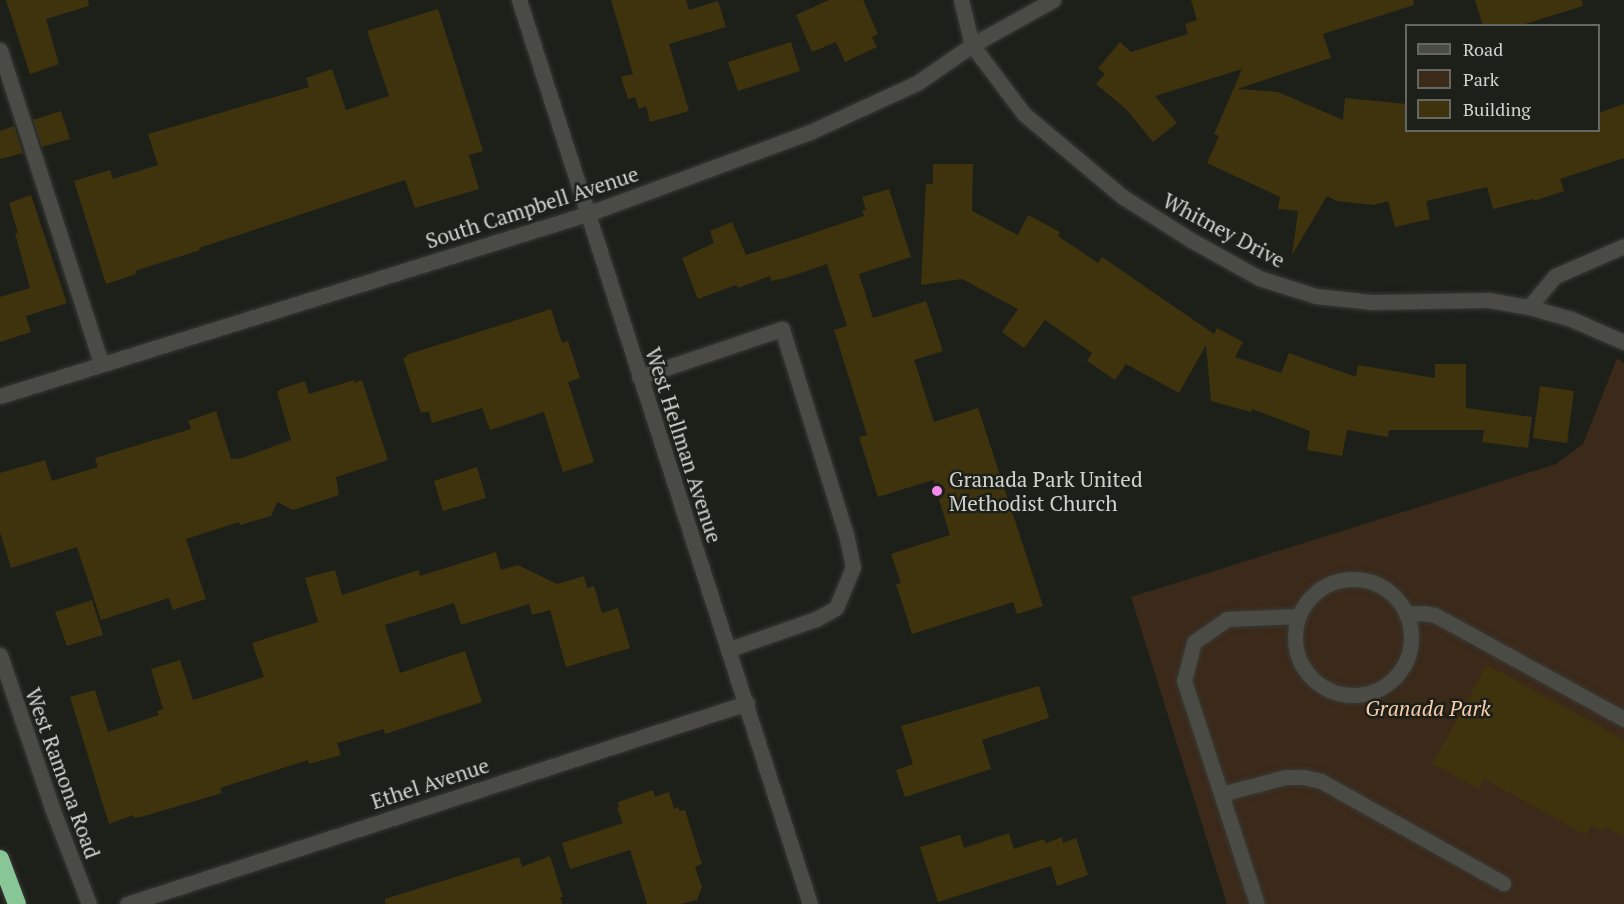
<!DOCTYPE html>
<style>
body{margin:0}
#map{position:relative;width:1624px;height:904px;overflow:hidden;background:#1d1f19;font-family:"PT Serif",serif}
div>[style]{position:absolute}
.green>*{inset:0;background:#3b2919}
.building>*{inset:0;background:#3f330e}
.roads{filter:drop-shadow(0 0 2px #383935) drop-shadow(0 0 2px #383935)}
.lane>*{height:15px;margin:-7.5px;padding:0 7.5px;transform-origin:7.5px;border-radius:7.5px;background:#494b44}
.lane>.ring{margin:-7.5px;padding:0;box-sizing:content-box;background:none;border:15px solid #494b44;border-radius:50%}
.street>*{height:15px;margin:-7.5px;padding:0 7.5px;transform-origin:7.5px;border-radius:7.5px;background:#494b44}
.secondary>*{height:15px;margin:-7.5px;padding:0 7.5px;transform-origin:7.5px;border-radius:7.5px;background:#494b44}
.highway>*{height:18px;margin:-9px;padding:0 9px;transform-origin:9px;border-radius:9px;background:#89c697}
.dots>*{width:16px;height:16px;translate:-50% -50%;box-sizing:border-box;border:3px solid #1d1f19;border-radius:50%}
span{translate:-50% -50%;white-space:nowrap;text-align:center;line-height:1.15;-webkit-text-stroke:5px #1d1f19;paint-order:stroke}
.street-label{font-size:21px;color:#d2d3cf}
.poi-label{font-size:21px;color:#d2d3cf}
.left{translate:0 -50%;text-align:left}
.park-label{font-size:21px;color:#f9cdaa;font-style:italic}
.legend{position:absolute;left:1405px;top:24px;width:195px;height:108px;box-sizing:border-box;background:#1d1f19;border:2px solid #656762;margin:0;padding:8px 10px;list-style:none;font-size:18px;color:#d2d3cf}
.legend li{display:flex;align-items:center;gap:12px;height:30px}
.legend b{width:30px;border:2px solid #656762}
</style>
<div id="map">
<div class="green">
<i style="clip-path:polygon(1617px 358px,1624px 363px,1624px 904px,1227px 904px,1131px 597px,1556px 464px,1583px 444px)"></i>
</div>
<div class="building">
<i style="clip-path:polygon(6px 0,88px 0,89px 6px,46px 19px,59px 64px,30px 74px)"></i>
<i style="clip-path:polygon(611px 0,686px 0,689px 10px,718px 1px,726px 27px,669px 44px,689px 111px,650px 122px,646px 106px,639px 109px,635px 97px,628px 99px,621px 77px,633px 74px)"></i>
<i style="clip-path:polygon(829px 0,863px 0,878px 34px,872px 37px,877px 47px,845px 62px,836px 42px,812px 52px,796px 15px)"></i>
<i style="clip-path:polygon(1191px 0,1413px 0,1414px 5px,1323px 34px,1331px 58px,1237px 89px,1278px 92px,1343px 120px,1345px 98px,1407px 104px,1407px 130px,1599px 130px,1599px 113px,1624px 104px,1624px 158px,1560px 179px,1564px 191px,1534px 201px,1533px 199px,1493px 209px,1487px 187px,1426px 201px,1430px 219px,1395px 227px,1388px 201px,1374px 205px,1337px 201px,1327px 196px,1292px 255px,1298px 211px,1278px 209px,1280px 197px,1207px 163px,1219px 136px,1214px 134px,1242px 69px,1155px 96px,1177px 123px,1153px 142px,1126px 109px,1096px 84px,1105px 74px,1098px 68px,1120px 42px,1131px 52px,1188px 34px,1185px 24px,1197px 20px)"></i>
<i style="clip-path:polygon(1475px 0,1582px 0,1583px 6px,1518px 26px,1483px 26px)"></i>
<i style="clip-path:polygon(438px 9px,483px 151px,469px 155px,479px 189px,415px 208px,405px 180px,199px 248px,200px 250px,135px 271px,136px 274px,106px 284px,74px 181px,110px 170px,113px 179px,158px 165px,148px 134px,309px 87px,306px 78px,332px 69px,346px 110px,389px 96px,367px 31px)"></i>
<i style="clip-path:polygon(791px 42px,800px 71px,738px 91px,728px 62px)"></i>
<i style="clip-path:polygon(61px 111px,70px 139px,42px 147px,33px 120px)"></i>
<i style="clip-path:polygon(14px 126px,23px 153px,0 159px,0 131px)"></i>
<i style="clip-path:polygon(933px 164px,973px 164px,972px 211px,1018px 235px,1028px 215px,1060px 232px,1058px 236px,1098px 263px,1102px 257px,1214px 334px,1217px 328px,1243px 342px,1235px 357px,1281px 373px,1289px 353px,1356px 377px,1358px 365px,1435px 378px,1435px 364px,1466px 364px,1466px 408px,1532px 417px,1528px 448px,1482px 442px,1484px 430px,1389px 430px,1388px 437px,1347px 430px,1342px 456px,1307px 450px,1310px 431px,1252px 409px,1251px 412px,1211px 401px,1206px 345px,1179px 393px,1126px 364px,1115px 380px,1087px 361px,1092px 353px,1045px 320px,1024px 348px,1002px 332px,1018px 309px,962px 279px,921px 285px,926px 184px,933px 184px)"></i>
<i style="clip-path:polygon(889px 189px,911px 257px,859px 274px,873px 318px,926px 301px,943px 351px,914px 360px,934px 422px,978px 408px,1043px 606px,1017px 614px,1013px 602px,912px 634px,896px 584px,901px 583px,891px 554px,950px 535px,933px 480px,878px 497px,859px 437px,867px 435px,834px 330px,847px 326px,827px 264px,786px 278px,771px 281px,770px 276px,738px 288px,736px 285px,698px 299px,682px 258px,714px 243px,710px 231px,732px 222px,746px 255px,799px 238px,864px 216px,862px 211px,866px 210px,862px 197px)"></i>
<i style="clip-path:polygon(31px 195px,67px 303px,26px 316px,31px 332px,0 342px,0 297px,30px 288px,15px 233px,18px 233px,9px 203px)"></i>
<i style="clip-path:polygon(551px 309px,562px 343px,568px 341px,580px 378px,568px 382px,594px 462px,563px 472px,544px 412px,490px 430px,482px 408px,432px 423px,429px 411px,421px 413px,403px 358px,407px 357px,406px 355px)"></i>
<i style="clip-path:polygon(354px 380px,354px 383px,362px 380px,388px 460px,336px 477px,339px 495px,293px 510px,277px 502px,271px 516px,240px 525px,239px 522px,186px 539px,206px 599px,173px 610px,169px 598px,101px 620px,77px 547px,11px 568px,0 532px,0 473px,45px 460px,52px 481px,98px 467px,95px 458px,191px 429px,188px 421px,216px 411px,231px 459px,242px 458px,291px 440px,277px 392px,281px 389px,305px 381px,309px 394px)"></i>
<i style="clip-path:polygon(1540px 386px,1574px 391px,1567px 443px,1533px 438px)"></i>
<i style="clip-path:polygon(477px 467px,486px 498px,443px 511px,434px 481px)"></i>
<i style="clip-path:polygon(496px 552px,501px 570px,518px 565px,557px 584px,584px 576px,587px 588px,594px 586px,602px 613px,618px 608px,630px 648px,566px 667px,550px 610px,532px 615px,529px 604px,461px 625px,454px 603px,385px 625px,400px 673px,465px 651px,482px 702px,385px 734px,384px 729px,337px 743px,341px 755px,309px 764px,308px 760px,220px 788px,222px 793px,141px 817px,134px 818px,133px 815px,109px 824px,70px 697px,95px 690px,108px 732px,159px 715px,157px 711px,163px 709px,151px 669px,180px 660px,193px 700px,264px 677px,252px 643px,318px 622px,305px 578px,335px 570px,342px 595px,419px 570px,420px 576px)"></i>
<i style="clip-path:polygon(92px 600px,103px 635px,67px 646px,55px 612px)"></i>
<i style="clip-path:polygon(1487px 665px,1624px 740px,1624px 837px,1605px 827px,1603px 831px,1592px 825px,1586px 835px,1484px 779px,1479px 789px,1432px 764px)"></i>
<i style="clip-path:polygon(1039px 686px,1049px 718px,982px 740px,991px 769px,905px 797px,896px 770px,913px 764px,901px 726px)"></i>
<i style="clip-path:polygon(653px 790px,655px 797px,669px 792px,674px 809px,678px 807px,680px 811px,685px 810px,702px 864px,695px 867px,702px 887px,697px 900px,681px 904px,647px 904px,630px 850px,570px 869px,562px 843px,623px 823px,617px 808px,619px 807px,618px 802px)"></i>
<i style="clip-path:polygon(1009px 833px,1014px 849px,1044px 839px,1046px 843px,1062px 837px,1063px 843px,1076px 838px,1088px 875px,1057px 886px,1051px 866px,938px 902px,920px 847px,960px 835px,964px 848px)"></i>
<i style="clip-path:polygon(550px 856px,563px 897px,560px 897px,562px 904px,385px 904px,385px 899px,519px 857px,522px 867px)"></i>
</div>
<div class="roads">
<div class="lane">
<i style="left:0;top:50px;width:329px;rotate:72.1deg"></i>
<i style="left:639px;top:377px;width:151px;rotate:-18.6deg"></i>
<i style="left:782px;top:329px;width:215px;rotate:72.7deg"></i>
<i style="left:846px;top:534px;width:34px;rotate:78deg"></i>
<i style="left:853px;top:567px;width:44px;rotate:112.5deg"></i>
<i style="left:836px;top:608px;width:23px;rotate:151deg"></i>
<i style="left:816px;top:619px;width:91px;rotate:160.8deg"></i>
<i class="ring" style="left:1295px;top:579px;width:101px;height:101px"></i>
<i style="left:1406px;top:614px;width:17px;rotate:-3deg"></i>
<i style="left:1423px;top:613px;width:12px;rotate:9deg"></i>
<i style="left:1435px;top:615px;width:216px;rotate:28.8deg"></i>
<i style="left:1221px;top:794px;width:67px;rotate:-14.7deg"></i>
<i style="left:1286px;top:777px;width:18px"></i>
<i style="left:1304px;top:777px;width:17px;rotate:13deg"></i>
<i style="left:1321px;top:781px;width:209px;rotate:29.3deg"></i>
<i style="left:1257px;top:904px;width:235px;rotate:-108.1deg"></i>
<i style="left:1184px;top:681px;width:40px;rotate:-75.6deg"></i>
<i style="left:1194px;top:642px;width:40px;rotate:-34.9deg"></i>
<i style="left:1227px;top:619px;width:72px;rotate:-2.4deg"></i>
</div>
<div class="street">
<i style="left:961px;top:0;width:46px;rotate:76.3deg"></i>
<i style="left:972px;top:45px;width:86px;rotate:53deg"></i>
<i style="left:1024px;top:114px;width:129px;rotate:40deg"></i>
<i style="left:1123px;top:197px;width:80px;rotate:32.3deg"></i>
<i style="left:1191px;top:240px;width:78px;rotate:29.2deg"></i>
<i style="left:1259px;top:278px;width:60px;rotate:17.5deg"></i>
<i style="left:1316px;top:296px;width:56px;rotate:6.1deg"></i>
<i style="left:1372px;top:302px;width:116px;rotate:-1deg"></i>
<i style="left:1488px;top:300px;width:42px;rotate:9.7deg"></i>
<i style="left:1529px;top:307px;width:44px;rotate:15.9deg"></i>
<i style="left:1571px;top:319px;width:58px;rotate:23.5deg"></i>
<i style="left:1529px;top:307px;width:40px;rotate:-50deg"></i>
<i style="left:1555px;top:276px;width:75px;rotate:-23.5deg"></i>
<i style="left:0;top:396px;width:615px;rotate:-17.23deg"></i>
<i style="left:587px;top:214px;width:238px;rotate:-20.2deg"></i>
<i style="left:810px;top:132px;width:118px;rotate:-24.6deg"></i>
<i style="left:917px;top:83px;width:67px;rotate:-34.6deg"></i>
<i style="left:972px;top:45px;width:93px;rotate:-29.1deg"></i>
<i style="left:0;top:655px;width:162px;rotate:71.2deg"></i>
<i style="left:52px;top:808px;width:103px;rotate:68.9deg"></i>
<i style="left:127px;top:904px;width:652px;rotate:-17.96deg"></i>
</div>
<div class="secondary">
<i style="left:519px;top:0;width:950px;rotate:72.16deg"></i>
</div>
<div class="highway">
<i style="left:0;top:859px;width:48px;rotate:69.3deg"></i>
</div>
</div>
<div class="dots">
<i style="left:937px;top:491px;background:#f788ec"></i>
</div>
<div class="street-label">
<span style="left:532px;top:207px;rotate:-18deg">South Campbell Avenue</span>
<span style="left:1224px;top:230px;rotate:28deg">Whitney Drive</span>
<span style="left:684px;top:445px;rotate:72deg">West Hellman Avenue</span>
<span style="left:63px;top:773px;rotate:70deg">West Ramona Road</span>
<span style="left:430px;top:783px;rotate:-18deg">Ethel Avenue</span>
</div>
<div class="poi-label">
<span class="left" style="left:949px;top:491px">Granada Park United<br>Methodist Church</span>
</div>
<div class="park-label">
<span style="left:1428px;top:708px">Granada Park</span>
</div>
<ul class="legend">
<li><b style="height:8px;background:#494b44"></b>Road</li>
<li><b style="height:16px;background:#3b2919"></b>Park</li>
<li><b style="height:16px;background:#3f330e"></b>Building</li>
</ul>
</div>
